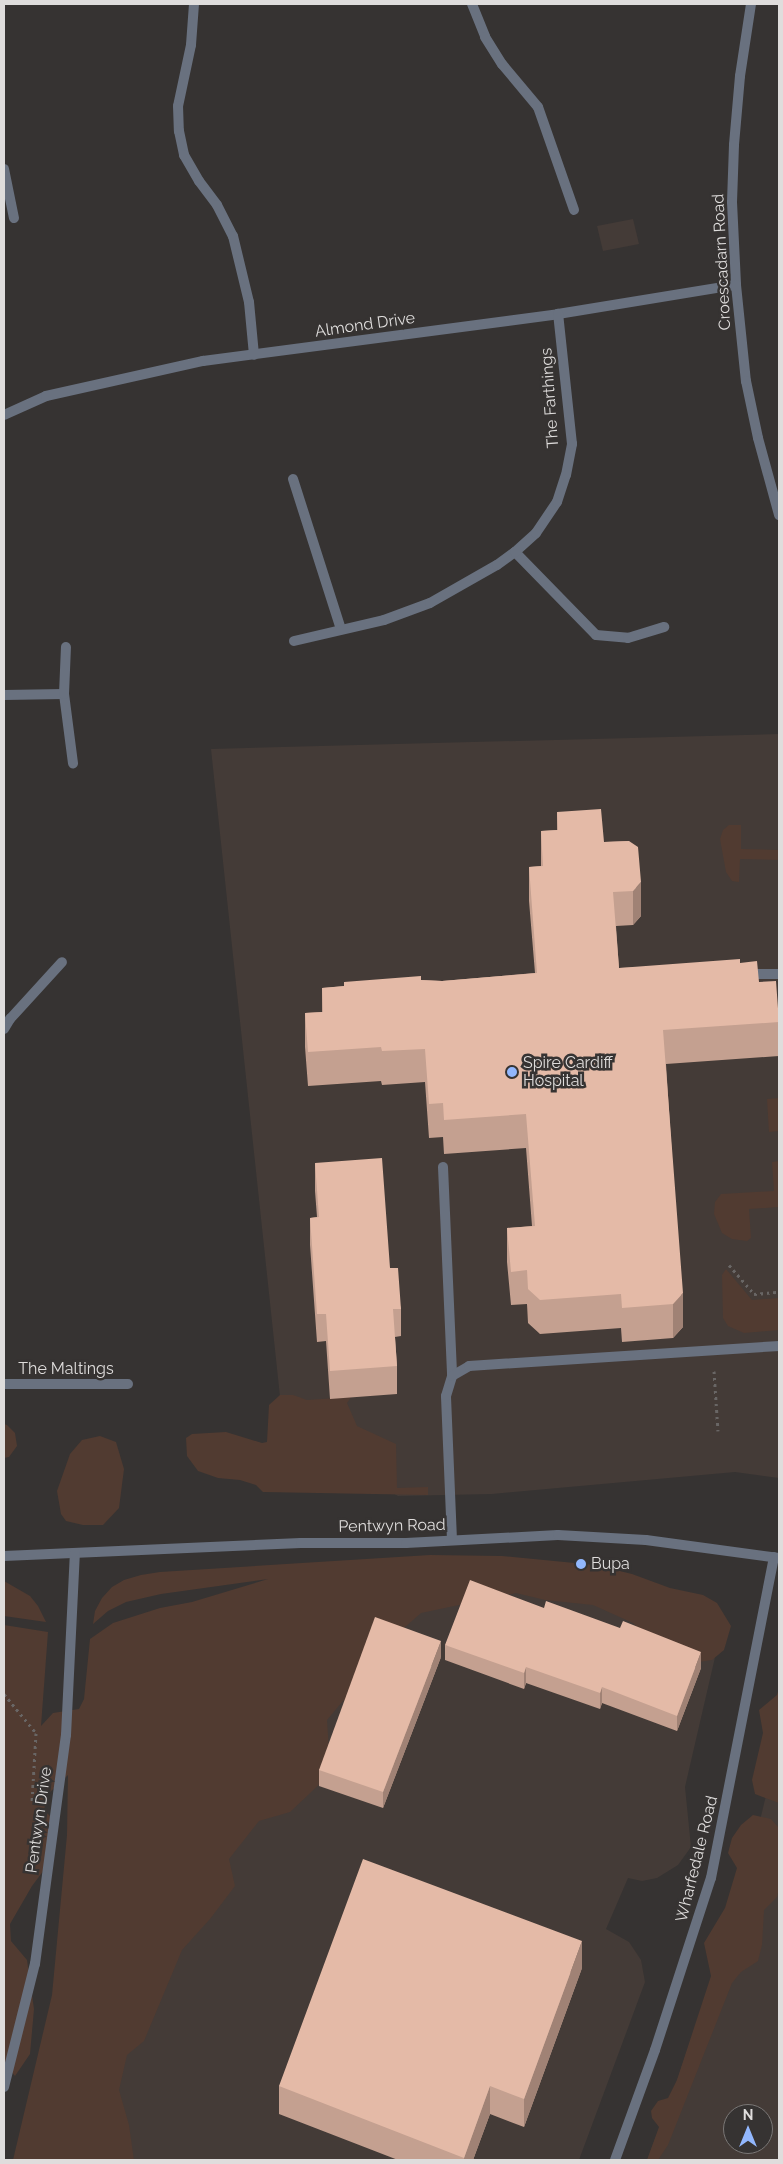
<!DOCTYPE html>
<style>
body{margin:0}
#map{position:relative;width:783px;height:2164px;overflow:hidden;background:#363332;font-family:Raleway,sans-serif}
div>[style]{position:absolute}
.built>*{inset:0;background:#443b37}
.green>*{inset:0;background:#513b31}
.path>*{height:3px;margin-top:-1.5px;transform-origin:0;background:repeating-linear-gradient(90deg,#696665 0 2.5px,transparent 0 6.5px)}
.service>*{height:10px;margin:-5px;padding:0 5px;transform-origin:5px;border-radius:5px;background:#69717f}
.minor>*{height:10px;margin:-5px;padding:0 5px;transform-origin:5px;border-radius:5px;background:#69717f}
.tertiary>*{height:10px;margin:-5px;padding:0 5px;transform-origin:5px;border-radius:5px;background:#69717f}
.wall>*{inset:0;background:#c4a090}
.shaded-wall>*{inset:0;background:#a08275}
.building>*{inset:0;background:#e4baa7}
.dots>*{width:14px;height:14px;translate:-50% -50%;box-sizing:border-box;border:2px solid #363332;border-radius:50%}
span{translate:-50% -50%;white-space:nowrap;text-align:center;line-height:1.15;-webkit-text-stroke:5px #363332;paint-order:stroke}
.street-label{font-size:16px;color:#dfdddc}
.poi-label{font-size:16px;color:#dfdddc}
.left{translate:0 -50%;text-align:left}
.frame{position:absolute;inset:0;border:5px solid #dfdddc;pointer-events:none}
.north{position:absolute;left:723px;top:2104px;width:50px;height:50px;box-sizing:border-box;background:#363332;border:1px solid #7a7776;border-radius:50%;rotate:0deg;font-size:14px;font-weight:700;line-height:20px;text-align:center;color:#dfdddc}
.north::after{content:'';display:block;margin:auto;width:18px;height:22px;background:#92b7fd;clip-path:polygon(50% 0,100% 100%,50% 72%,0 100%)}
</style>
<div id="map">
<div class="built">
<i style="clip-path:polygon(633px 219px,639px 244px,603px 251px,597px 226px)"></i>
<i style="clip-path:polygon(779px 734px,779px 1478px,735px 1472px,492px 1494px,398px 1496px,284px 1434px,211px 749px)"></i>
<i style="clip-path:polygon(380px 1582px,682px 1600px,716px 1653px,685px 1787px,691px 1847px,678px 1865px,657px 1878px,642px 1881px,628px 1878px,606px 1929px,629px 1942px,641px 1960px,645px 1982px,579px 2160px,85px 2160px,115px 2051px)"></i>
<i style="clip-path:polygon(evenodd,779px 1741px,779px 2160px,647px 2160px,677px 2080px,747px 1875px,779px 1741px,733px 2114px,763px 2114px,763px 2144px,733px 2144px,733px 2114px)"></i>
</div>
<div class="green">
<i style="clip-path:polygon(729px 825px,741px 825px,741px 849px,779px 850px,779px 860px,740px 859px,739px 882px,732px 881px,726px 872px,720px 839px,723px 830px)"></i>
<i style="clip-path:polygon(779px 1098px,779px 1131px,769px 1132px,767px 1099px)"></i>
<i style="clip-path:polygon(779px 1161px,779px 1207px,749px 1209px,751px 1238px,747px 1241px,732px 1239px,722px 1233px,714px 1214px,715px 1202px,721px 1194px,774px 1191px,772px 1162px)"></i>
<i style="clip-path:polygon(726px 1269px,752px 1300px,779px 1298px,779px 1330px,744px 1333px,728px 1326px,723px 1318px,722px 1275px)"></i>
<i style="clip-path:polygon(280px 1395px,293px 1395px,307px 1400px,351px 1397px,347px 1403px,357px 1426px,396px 1444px,397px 1488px,428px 1487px,428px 1495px,263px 1492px,256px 1485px,240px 1480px,218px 1478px,198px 1471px,187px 1456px,186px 1438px,192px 1434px,226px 1432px,262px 1443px,267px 1442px,269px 1405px)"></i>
<i style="clip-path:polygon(4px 1424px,7px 1425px,15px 1433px,17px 1446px,9px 1457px,4px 1458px)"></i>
<i style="clip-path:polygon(100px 1436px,116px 1442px,124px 1469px,119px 1508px,103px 1525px,83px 1525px,66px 1521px,61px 1514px,57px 1491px,70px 1454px,82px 1440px)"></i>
<i style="clip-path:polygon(430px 1555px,502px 1556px,595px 1565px,632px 1574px,670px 1588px,703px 1595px,717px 1603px,731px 1626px,724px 1650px,712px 1660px,699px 1662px,659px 1647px,633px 1623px,593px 1605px,545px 1600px,516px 1593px,421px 1613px,387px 1643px,370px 1678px,342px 1702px,327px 1720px,329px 1751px,325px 1779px,290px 1812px,259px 1821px,229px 1859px,235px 1886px,210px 1919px,182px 1950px,144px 2041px,127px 2055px,119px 2090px,129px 2125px,134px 2160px,13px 2160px,52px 1995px,67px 1835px,68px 1775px,48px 1794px,44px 1810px,55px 1821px,47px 1866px,32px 1886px,10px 1924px,11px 1941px,27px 1960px,34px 2009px,30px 2054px,15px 2076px,6px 2065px,4px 2067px,4px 1625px,48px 1632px,41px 1726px,53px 1713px,79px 1709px,84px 1699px,90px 1639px,113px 1623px,160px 1608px,192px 1602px,268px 1579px,161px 1594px,126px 1602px,108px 1611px,93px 1624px,95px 1611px,102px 1598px,112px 1587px,124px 1580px,141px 1575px,160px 1572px)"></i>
<i style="clip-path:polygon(4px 1581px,30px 1596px,38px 1606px,46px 1622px,4px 1616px)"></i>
<i style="clip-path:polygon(779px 1688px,779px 1803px,755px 1794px,752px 1780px,763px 1733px,759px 1710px,777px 1695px)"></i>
<i style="clip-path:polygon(753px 1815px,771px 1819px,779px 1828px,779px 1889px,777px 1897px,764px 1910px,762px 1945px,758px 1961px,741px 1972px,732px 1983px,668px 2145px,658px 2160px,647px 2160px,659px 2127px,652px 2118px,651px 2111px,658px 2101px,668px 2098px,677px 2080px,711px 1976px,704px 1943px,725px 1908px,737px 1868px,728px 1853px,732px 1838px,741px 1825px)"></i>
</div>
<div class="path">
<i style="left:729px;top:1265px;width:38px;rotate:49deg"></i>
<i style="left:754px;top:1294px;width:25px;rotate:-5deg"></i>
<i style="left:714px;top:1371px;width:60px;rotate:86.2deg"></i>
<i style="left:4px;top:1694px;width:50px;rotate:50.6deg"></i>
<i style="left:36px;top:1733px;width:69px;rotate:93.3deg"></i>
</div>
<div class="service">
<i style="left:538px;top:107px;width:109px;rotate:70.7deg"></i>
<i style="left:4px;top:169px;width:50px;rotate:78.5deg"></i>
<i style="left:746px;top:974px;width:33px"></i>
<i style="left:443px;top:1167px;width:209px;rotate:87.5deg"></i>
<i style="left:452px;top:1540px;width:144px;rotate:-92.4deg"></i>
<i style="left:446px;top:1396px;width:21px;rotate:-73deg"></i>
<i style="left:452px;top:1376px;width:20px;rotate:-30deg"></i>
<i style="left:469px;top:1366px;width:311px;rotate:-3.7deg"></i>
</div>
<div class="minor">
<i style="left:194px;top:4px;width:41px;rotate:94.2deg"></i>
<i style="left:191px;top:45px;width:62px;rotate:102deg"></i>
<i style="left:178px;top:106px;width:25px;rotate:88deg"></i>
<i style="left:179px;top:131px;width:25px;rotate:78deg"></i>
<i style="left:184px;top:155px;width:30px;rotate:60deg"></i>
<i style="left:199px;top:181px;width:30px;rotate:53deg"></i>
<i style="left:217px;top:205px;width:35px;rotate:63deg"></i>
<i style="left:233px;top:236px;width:68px;rotate:76.4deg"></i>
<i style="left:249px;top:302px;width:53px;rotate:84.6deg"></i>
<i style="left:472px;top:4px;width:35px;rotate:68deg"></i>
<i style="left:485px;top:37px;width:32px;rotate:58deg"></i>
<i style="left:502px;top:64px;width:56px;rotate:50.1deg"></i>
<i style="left:4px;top:415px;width:46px;rotate:-24.3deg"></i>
<i style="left:46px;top:396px;width:161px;rotate:-12.6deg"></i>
<i style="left:203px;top:361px;width:358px;rotate:-7.5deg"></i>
<i style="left:558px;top:314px;width:180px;rotate:-9.3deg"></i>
<i style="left:293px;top:479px;width:157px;rotate:72.3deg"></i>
<i style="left:515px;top:552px;width:116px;rotate:45.7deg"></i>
<i style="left:596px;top:635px;width:32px;rotate:5deg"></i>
<i style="left:628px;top:638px;width:38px;rotate:-17deg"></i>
<i style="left:294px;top:641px;width:92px;rotate:-13.1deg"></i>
<i style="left:384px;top:620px;width:49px;rotate:-20.3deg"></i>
<i style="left:430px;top:603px;width:77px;rotate:-29.6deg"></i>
<i style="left:497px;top:565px;width:22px;rotate:-36deg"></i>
<i style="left:515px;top:552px;width:28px;rotate:-42deg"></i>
<i style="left:536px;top:533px;width:37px;rotate:-56deg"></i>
<i style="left:557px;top:502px;width:28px;rotate:-72deg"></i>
<i style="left:566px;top:475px;width:32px;rotate:-79deg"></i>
<i style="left:572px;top:444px;width:131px;rotate:-96.1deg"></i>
<i style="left:64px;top:694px;width:70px;rotate:82.6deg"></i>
<i style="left:4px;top:695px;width:60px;rotate:-1deg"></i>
<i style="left:64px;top:694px;width:47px;rotate:-87.6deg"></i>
<i style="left:4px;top:1029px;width:12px;rotate:-59deg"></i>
<i style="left:10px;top:1019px;width:77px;rotate:-47.6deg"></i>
<i style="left:4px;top:1384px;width:124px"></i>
<i style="left:615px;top:2160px;width:117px;rotate:-70deg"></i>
<i style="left:655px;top:2050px;width:181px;rotate:-72deg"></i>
<i style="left:711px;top:1878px;width:327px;rotate:-78.9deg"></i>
</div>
<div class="tertiary">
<i style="left:751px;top:4px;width:73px;rotate:98.7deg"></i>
<i style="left:740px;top:76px;width:69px;rotate:95deg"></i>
<i style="left:734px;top:145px;width:57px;rotate:92deg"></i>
<i style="left:732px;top:202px;width:83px;rotate:87.2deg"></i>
<i style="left:736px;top:285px;width:97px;rotate:84.1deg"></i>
<i style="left:746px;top:381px;width:58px;rotate:78.1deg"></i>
<i style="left:758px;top:438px;width:80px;rotate:74.7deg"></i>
<i style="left:4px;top:1556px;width:297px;rotate:-2.5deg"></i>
<i style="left:301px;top:1543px;width:105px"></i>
<i style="left:406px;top:1543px;width:152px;rotate:-3deg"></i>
<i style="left:558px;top:1535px;width:88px;rotate:3.3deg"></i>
<i style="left:646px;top:1540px;width:134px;rotate:7.7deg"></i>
<i style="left:4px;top:2087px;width:127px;rotate:-75.9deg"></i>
<i style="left:35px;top:1964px;width:231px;rotate:-82.3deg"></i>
<i style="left:66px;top:1735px;width:182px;rotate:-87.2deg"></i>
</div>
<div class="wall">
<i style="clip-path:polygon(557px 812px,604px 842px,629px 841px,641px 916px,633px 925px,616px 926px,619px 968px,740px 963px,759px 982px,779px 1022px,779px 1056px,666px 1064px,683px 1327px,673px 1338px,622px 1342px,621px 1328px,540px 1334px,528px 1323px,527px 1304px,511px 1305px,507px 1262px,507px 1228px,532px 1226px,526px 1148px,444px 1154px,443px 1137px,429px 1138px,425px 1082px,382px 1085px,381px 1081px,308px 1086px,305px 1047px,305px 1013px,322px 1012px,322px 988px,421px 980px,442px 981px,535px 973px,529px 901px,529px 867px,541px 866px,541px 831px,557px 830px)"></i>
<i style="clip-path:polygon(315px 1163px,390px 1268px,401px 1309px,401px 1336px,395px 1337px,397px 1366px,397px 1394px,330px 1399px,326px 1341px,317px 1342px,310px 1245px,310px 1218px,317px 1217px,315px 1191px)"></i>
<i style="clip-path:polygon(445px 1645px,701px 1668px,677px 1731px,602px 1703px,600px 1709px,526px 1683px,524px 1689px,445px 1660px)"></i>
<i style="clip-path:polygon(441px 1657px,383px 1808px,319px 1786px,319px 1770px)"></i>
<i style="clip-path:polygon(582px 1968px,524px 2127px,490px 2114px,473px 2160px,398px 2160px,279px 2114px,279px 2086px)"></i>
</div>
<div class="shaded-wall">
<i style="clip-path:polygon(641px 882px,641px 916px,633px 925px,633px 891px)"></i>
<i style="clip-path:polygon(683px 1293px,683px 1327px,673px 1338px,673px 1304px)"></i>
<i style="clip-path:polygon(441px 1641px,441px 1657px,383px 1808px,383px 1792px)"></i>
<i style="clip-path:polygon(701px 1652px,701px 1668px,677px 1731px,677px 1716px)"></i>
<i style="clip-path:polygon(526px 1667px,526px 1683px,524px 1689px,524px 1673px)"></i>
<i style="clip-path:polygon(602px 1687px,602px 1703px,600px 1709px,600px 1693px)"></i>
<i style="clip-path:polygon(582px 1941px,582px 1968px,524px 2127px,524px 2099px)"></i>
<i style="clip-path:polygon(490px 2086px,490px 2114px,473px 2160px,464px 2160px,464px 2158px)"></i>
</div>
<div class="building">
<i style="clip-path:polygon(601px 809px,604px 842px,629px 841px,638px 847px,641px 882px,633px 891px,613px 892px,619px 968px,740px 959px,740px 963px,757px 961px,759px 982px,776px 981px,779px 1022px,663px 1030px,683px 1293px,673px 1304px,622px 1308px,621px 1294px,540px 1300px,528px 1289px,527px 1270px,511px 1272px,507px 1228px,535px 1226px,526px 1114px,444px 1120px,443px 1103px,429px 1104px,425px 1049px,382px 1051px,381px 1047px,308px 1052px,305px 1013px,323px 1012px,322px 988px,344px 986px,344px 982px,421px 976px,421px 980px,442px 981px,537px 973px,529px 867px,543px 866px,541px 831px,558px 830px,557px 812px)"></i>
<i style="clip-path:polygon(382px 1158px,390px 1268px,398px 1268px,401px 1309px,393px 1309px,397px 1366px,330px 1371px,326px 1314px,317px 1314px,310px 1218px,319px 1217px,315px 1163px)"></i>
<i style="clip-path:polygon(470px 1580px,544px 1608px,546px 1601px,620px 1628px,623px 1621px,701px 1652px,677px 1716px,602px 1687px,600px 1693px,526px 1667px,524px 1673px,445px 1645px)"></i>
<i style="clip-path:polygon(375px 1617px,441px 1641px,383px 1792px,319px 1770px)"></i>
<i style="clip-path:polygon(363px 1859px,582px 1941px,524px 2099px,490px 2086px,464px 2158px,279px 2086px)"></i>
</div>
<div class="dots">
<i style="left:512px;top:1072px;background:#92b7fd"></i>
<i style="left:581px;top:1564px;background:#92b7fd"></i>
</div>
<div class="street-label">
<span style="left:722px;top:262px;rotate:-93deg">Croescadarn Road</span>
<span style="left:365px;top:325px;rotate:-8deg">Almond Drive</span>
<span style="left:550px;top:398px;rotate:-94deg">The Farthings</span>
<span style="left:66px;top:1369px">The Maltings</span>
<span style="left:392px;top:1526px;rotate:-1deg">Pentwyn Road</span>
<span style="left:39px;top:1820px;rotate:-82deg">Pentwyn Drive</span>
<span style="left:697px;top:1859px;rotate:-76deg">Wharfedale Road</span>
</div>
<div class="poi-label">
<span class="left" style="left:523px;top:1072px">Spire Cardiff<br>Hospital</span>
<span class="left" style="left:591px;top:1564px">Bupa</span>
</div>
<div class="frame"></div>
<div class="north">N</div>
</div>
